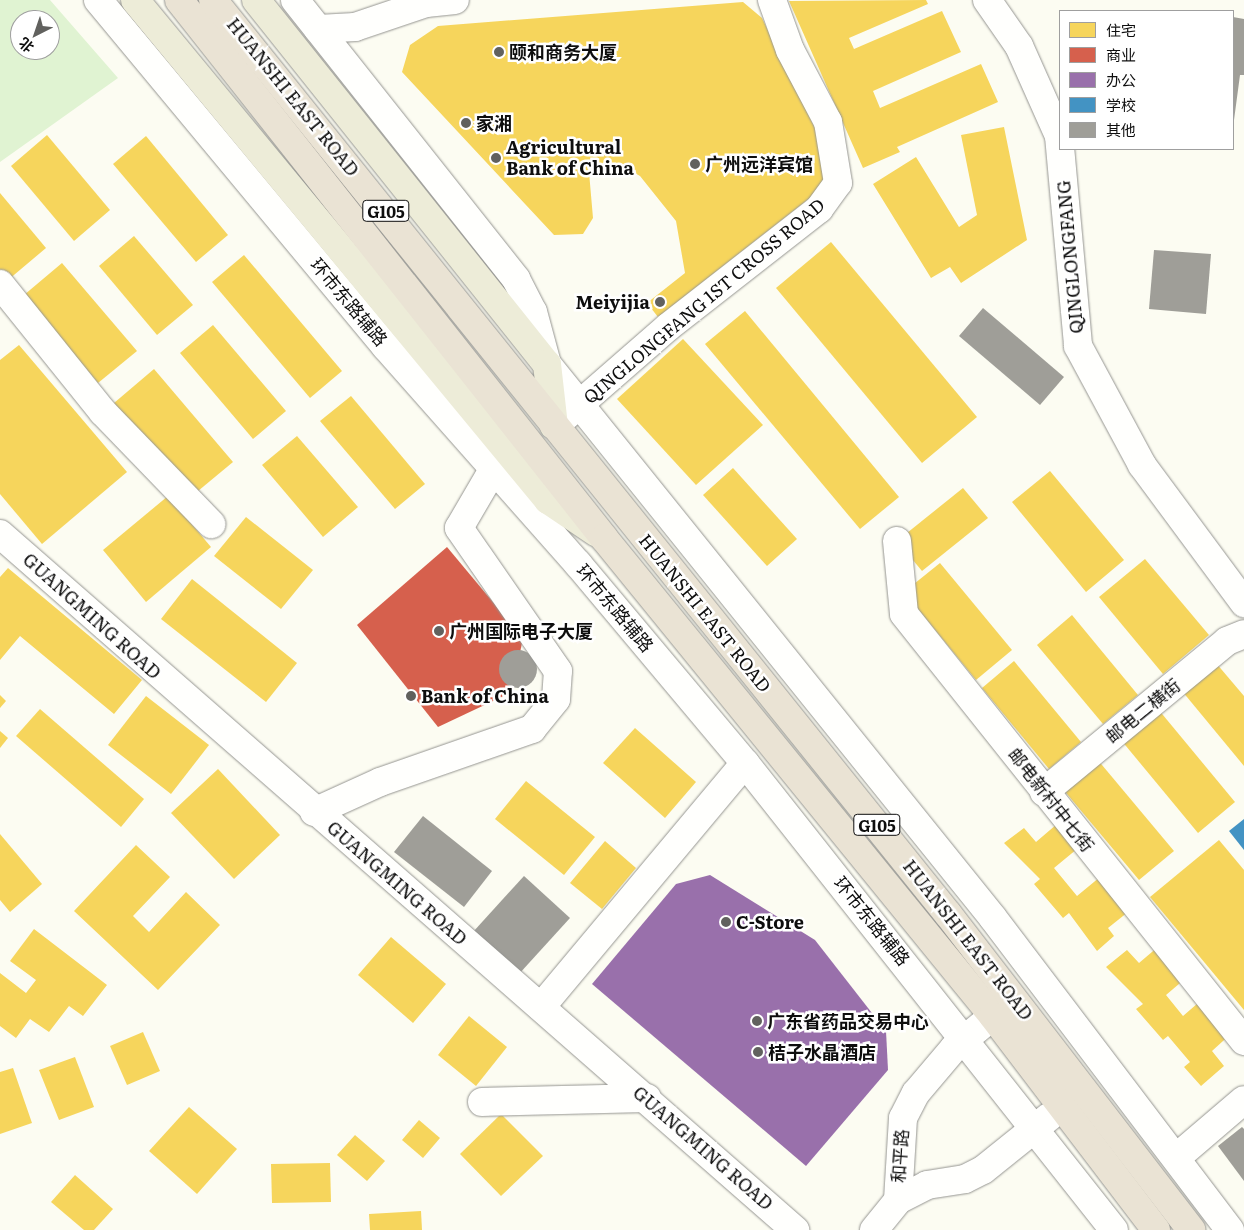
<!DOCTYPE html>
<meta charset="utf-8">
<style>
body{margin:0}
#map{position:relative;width:1244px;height:1230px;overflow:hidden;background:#fcfcf2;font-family:Literata,"Noto Sans SC",serif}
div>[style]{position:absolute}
.green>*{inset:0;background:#e0f3d2}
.homes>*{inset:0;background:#f6d55c}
.shops>*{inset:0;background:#d6604d}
.offices>*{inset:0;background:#9970ab}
.schools>*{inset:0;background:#4393c3}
.building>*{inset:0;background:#9f9e98}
.round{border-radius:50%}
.roads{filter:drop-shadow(0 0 1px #959591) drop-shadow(0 0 1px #959591)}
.minor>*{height:28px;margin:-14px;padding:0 14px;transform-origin:14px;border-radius:14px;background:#fffffd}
.major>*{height:28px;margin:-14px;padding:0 14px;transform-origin:14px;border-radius:14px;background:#edecd8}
.highway>*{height:28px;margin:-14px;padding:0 14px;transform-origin:14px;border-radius:14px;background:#eae3d4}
.dots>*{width:14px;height:14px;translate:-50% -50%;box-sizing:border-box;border:2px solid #fff;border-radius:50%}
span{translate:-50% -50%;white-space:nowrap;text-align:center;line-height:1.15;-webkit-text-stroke:5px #fff;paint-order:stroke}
.shield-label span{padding:1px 4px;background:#fff;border:1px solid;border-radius:4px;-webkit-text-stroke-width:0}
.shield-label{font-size:16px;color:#0e0e0e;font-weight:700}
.poi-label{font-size:18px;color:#0e0e0e;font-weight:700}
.left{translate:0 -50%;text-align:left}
.right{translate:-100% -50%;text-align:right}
.street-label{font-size:18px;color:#0e0e0e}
.legend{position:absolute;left:1059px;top:10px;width:175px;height:140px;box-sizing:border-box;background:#fff;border:1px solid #9f9f9f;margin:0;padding:6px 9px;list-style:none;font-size:15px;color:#0e0e0e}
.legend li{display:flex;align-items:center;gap:10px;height:25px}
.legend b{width:25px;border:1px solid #9f9f9f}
.north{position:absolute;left:10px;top:10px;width:50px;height:50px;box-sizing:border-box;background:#fff;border:1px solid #9f9f9f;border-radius:50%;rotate:221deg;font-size:14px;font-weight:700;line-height:20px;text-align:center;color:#0e0e0e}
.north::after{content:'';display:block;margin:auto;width:18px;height:22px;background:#61615e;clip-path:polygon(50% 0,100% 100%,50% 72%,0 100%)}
</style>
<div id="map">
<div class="green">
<i style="clip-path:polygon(evenodd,0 0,50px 0,118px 78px,0 162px,0 0,20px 20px,50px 20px,50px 50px,20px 50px,20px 20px)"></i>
</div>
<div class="homes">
<i style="clip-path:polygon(926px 0,928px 4px,849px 38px,854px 49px,942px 11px,961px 52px,873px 91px,880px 108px,981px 64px,998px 102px,897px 147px,900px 152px,863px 168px,789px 1px)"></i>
<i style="clip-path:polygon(743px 2px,762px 18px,822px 143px,824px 179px,811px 197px,658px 317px,647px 303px,685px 273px,676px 221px,640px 176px,617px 163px,589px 172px,593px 218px,583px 234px,554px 235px,402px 72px,410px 45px,438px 26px)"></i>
<i style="clip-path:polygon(1004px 127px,1027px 240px,961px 283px,950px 267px,931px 278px,873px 184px,916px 157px,959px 227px,977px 215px,961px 135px)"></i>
<i style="clip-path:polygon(47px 135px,110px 210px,74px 241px,11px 166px)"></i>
<i style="clip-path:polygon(146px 136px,228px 235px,196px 262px,113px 164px)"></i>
<i style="clip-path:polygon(0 193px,46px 248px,8px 280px,0 271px)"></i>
<i style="clip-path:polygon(134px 236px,193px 305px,157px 335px,99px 266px)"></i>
<i style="clip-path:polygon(831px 242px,977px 417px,922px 463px,776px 288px)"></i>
<i style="clip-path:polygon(244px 255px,342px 371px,310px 398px,212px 282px)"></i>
<i style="clip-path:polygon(62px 263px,137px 351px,98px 383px,24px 295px)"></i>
<i style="clip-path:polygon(745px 311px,899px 497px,860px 529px,705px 344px)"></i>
<i style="clip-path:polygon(213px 325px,286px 411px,253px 439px,180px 353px)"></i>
<i style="clip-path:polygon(683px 339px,763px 425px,696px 485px,617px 399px)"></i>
<i style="clip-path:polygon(19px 345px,127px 472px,42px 544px,0 494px,0 360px)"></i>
<i style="clip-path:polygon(154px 369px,233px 462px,192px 496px,114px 403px)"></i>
<i style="clip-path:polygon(351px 396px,425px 484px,395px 509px,320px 421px)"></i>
<i style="clip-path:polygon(297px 436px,358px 507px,323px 537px,262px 465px)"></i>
<i style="clip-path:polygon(733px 468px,797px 539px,767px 566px,703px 495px)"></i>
<i style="clip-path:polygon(1050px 471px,1124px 560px,1086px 592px,1012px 502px)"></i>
<i style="clip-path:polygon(963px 488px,988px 518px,922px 571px,897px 541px)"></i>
<i style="clip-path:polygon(168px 496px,211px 547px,146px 602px,103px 550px)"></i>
<i style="clip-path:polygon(246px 517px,313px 570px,281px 609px,214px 556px)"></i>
<i style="clip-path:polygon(1145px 559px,1209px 635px,1163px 674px,1099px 597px)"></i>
<i style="clip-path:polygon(940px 563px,1012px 650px,976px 680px,904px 592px)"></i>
<i style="clip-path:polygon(8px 568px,142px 680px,114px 714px,20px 636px,0 660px,0 577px)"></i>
<i style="clip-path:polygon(192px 579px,297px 663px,266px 702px,161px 619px)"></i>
<i style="clip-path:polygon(1072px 615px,1138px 695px,1103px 724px,1037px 645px)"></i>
<i style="clip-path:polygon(1014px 661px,1081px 742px,1049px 769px,982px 688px)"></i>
<i style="clip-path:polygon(1216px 663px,1244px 696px,1244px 766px,1182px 691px)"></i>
<i style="clip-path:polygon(0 695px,6px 701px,0 708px)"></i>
<i style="clip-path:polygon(146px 696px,209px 745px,171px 794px,108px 745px)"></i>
<i style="clip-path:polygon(40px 709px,144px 799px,121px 827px,16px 736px)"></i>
<i style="clip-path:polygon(1158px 709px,1235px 802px,1198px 833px,1121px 740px)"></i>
<i style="clip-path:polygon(635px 728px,696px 782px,665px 818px,603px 763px)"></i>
<i style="clip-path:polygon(0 731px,8px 738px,0 748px)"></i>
<i style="clip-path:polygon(1097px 759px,1174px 851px,1139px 880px,1062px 788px)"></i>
<i style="clip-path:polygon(218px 769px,280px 835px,234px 879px,171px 813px)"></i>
<i style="clip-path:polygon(526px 781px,595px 837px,564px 875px,495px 819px)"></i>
<i style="clip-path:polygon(1057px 824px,1077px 849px,1054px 868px,1077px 896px,1100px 877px,1128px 912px,1108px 928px,1114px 936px,1097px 951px,1069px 913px,1063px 918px,1034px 884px,1040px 879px,1004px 843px,1024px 828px,1036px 842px)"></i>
<i style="clip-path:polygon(0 834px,42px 884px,10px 912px,0 900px)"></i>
<i style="clip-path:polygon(1219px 840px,1244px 870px,1244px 1010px,1150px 897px)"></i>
<i style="clip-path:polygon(605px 841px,636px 868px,602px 909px,570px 883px)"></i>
<i style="clip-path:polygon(136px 845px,170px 877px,133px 916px,149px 932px,186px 892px,220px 925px,158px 990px,74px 911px)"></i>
<i style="clip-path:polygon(34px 929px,107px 985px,83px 1016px,69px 1006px,49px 1032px,30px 1019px,16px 1038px,0 1026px,0 973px,26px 993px,36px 980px,10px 961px)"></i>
<i style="clip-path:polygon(391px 937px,446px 984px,413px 1023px,358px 975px)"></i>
<i style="clip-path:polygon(1159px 946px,1186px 978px,1166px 995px,1183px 1016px,1205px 997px,1234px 1031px,1212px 1051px,1224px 1066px,1201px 1086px,1184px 1067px,1190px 1062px,1168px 1036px,1163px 1040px,1136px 1009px,1143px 1004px,1106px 967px,1127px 950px,1139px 963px)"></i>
<i style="clip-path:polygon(469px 1016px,507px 1047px,476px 1086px,438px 1055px)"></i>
<i style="clip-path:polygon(143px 1032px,160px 1071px,127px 1085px,110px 1046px)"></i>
<i style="clip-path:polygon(75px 1057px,94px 1107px,59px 1120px,39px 1070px)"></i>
<i style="clip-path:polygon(13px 1068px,32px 1123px,0 1134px,0 1072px)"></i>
<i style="clip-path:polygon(189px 1107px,237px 1149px,197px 1194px,149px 1151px)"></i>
<i style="clip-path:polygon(501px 1114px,543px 1156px,501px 1196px,460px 1154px)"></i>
<i style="clip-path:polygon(419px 1120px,440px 1138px,423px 1158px,402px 1140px)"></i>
<i style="clip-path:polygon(355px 1135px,385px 1161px,367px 1181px,337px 1155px)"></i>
<i style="clip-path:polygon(330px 1163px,331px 1202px,272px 1203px,271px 1164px)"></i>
<i style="clip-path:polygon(75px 1175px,113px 1209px,94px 1230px,84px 1230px,51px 1202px)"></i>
<i style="clip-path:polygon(421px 1211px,422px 1230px,370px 1230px,369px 1214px)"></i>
</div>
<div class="shops">
<i style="clip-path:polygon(447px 547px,523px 638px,512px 692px,438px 727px,357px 625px)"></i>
</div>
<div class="offices">
<i style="clip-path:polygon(710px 875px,815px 940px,886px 1031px,888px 1070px,806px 1166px,592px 984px,676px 884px)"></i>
</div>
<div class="schools">
<i style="clip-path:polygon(1244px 819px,1244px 850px,1229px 831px)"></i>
</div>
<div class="building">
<i style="clip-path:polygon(1233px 17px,1244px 19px,1244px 75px,1240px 75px,1234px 120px)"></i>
<i style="clip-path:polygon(1154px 250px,1211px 254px,1206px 314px,1149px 309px)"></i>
<i style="clip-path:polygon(983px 308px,1064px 377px,1040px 405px,959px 336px)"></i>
<i class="round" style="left:499px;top:650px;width:38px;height:38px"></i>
<i style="clip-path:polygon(423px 816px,492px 871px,464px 907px,394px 852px)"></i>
<i style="clip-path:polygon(524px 876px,570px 918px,519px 974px,473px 932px)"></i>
<i style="clip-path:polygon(1242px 1127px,1244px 1129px,1244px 1181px,1218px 1146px)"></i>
</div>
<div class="roads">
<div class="minor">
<i style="left:98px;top:0;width:451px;rotate:50.3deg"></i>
<i style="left:386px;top:347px;width:290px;rotate:48.5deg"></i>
<i style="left:578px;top:564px;width:260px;rotate:50deg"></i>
<i style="left:745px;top:763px;width:595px;rotate:51.69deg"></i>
<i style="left:295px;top:0;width:356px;rotate:51.6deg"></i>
<i style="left:516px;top:279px;width:37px;rotate:63deg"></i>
<i style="left:533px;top:312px;width:54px;rotate:74.9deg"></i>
<i style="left:547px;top:364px;width:711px;rotate:51.16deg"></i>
<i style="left:993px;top:918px;width:392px;rotate:52.8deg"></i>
<i style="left:987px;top:0;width:56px;rotate:55.2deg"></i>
<i style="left:1019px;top:46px;width:98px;rotate:66deg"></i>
<i style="left:1059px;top:136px;width:211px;rotate:84.8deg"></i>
<i style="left:1078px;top:346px;width:135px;rotate:61.7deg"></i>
<i style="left:1142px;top:465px;width:172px;rotate:53.5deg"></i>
<i style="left:318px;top:29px;width:37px;rotate:-3deg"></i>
<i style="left:355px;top:27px;width:75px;rotate:-18.7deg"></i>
<i style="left:426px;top:3px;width:29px;rotate:-6deg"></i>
<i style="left:0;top:284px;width:164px;rotate:51.2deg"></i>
<i style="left:103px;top:412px;width:156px;rotate:46deg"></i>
<i style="left:566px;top:416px;width:135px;rotate:-41.1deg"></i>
<i style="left:668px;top:327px;width:192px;rotate:-38deg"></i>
<i style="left:819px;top:209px;width:32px;rotate:-54deg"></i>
<i style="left:838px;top:183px;width:62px;rotate:-99.3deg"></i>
<i style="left:828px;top:122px;width:81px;rotate:-117.8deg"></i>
<i style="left:790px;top:50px;width:53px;rotate:-109.8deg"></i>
<i style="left:0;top:534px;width:1057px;rotate:41.2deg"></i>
<i style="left:897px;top:541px;width:73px;rotate:84.5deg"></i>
<i style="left:904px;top:614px;width:546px;rotate:51.47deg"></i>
<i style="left:1044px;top:792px;width:237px;rotate:-39.5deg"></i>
<i style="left:1227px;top:641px;width:18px;rotate:-22deg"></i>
<i style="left:314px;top:812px;width:72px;rotate:-24.4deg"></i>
<i style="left:380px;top:782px;width:161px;rotate:-19.2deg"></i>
<i style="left:532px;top:729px;width:38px;rotate:-51deg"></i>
<i style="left:556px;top:699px;width:28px;rotate:-86deg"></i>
<i style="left:558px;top:671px;width:174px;rotate:-124.7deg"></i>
<i style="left:459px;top:528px;width:69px;rotate:-59.7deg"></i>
<i style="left:494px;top:468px;width:16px;rotate:30deg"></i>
<i style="left:541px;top:1007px;width:318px;rotate:-50.1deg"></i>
<i style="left:482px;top:1102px;width:165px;rotate:-1.4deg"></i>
<i style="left:1176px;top:1158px;width:89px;rotate:-40.5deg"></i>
<i style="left:898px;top:1200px;width:82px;rotate:-86.5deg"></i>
<i style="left:903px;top:1118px;width:28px;rotate:-63deg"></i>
<i style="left:916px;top:1093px;width:59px;rotate:-49.8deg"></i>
<i style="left:954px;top:1048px;width:50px;rotate:-39.4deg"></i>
<i style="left:874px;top:1230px;width:38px;rotate:-51deg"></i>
<i style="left:898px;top:1200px;width:33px;rotate:-27deg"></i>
<i style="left:927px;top:1185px;width:38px;rotate:-9deg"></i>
<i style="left:965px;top:1179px;width:20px;rotate:-27deg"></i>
<i style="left:983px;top:1170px;width:85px;rotate:-38.8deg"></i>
</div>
<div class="major">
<i style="left:135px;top:0;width:649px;rotate:50.44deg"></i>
<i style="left:548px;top:500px;width:59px;rotate:34deg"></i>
<i style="left:256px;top:0;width:466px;rotate:51.4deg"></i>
<i style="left:547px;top:364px;width:62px;rotate:83.6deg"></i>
</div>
<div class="highway">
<i style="left:179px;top:0;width:686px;rotate:51.69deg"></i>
<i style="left:604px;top:538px;width:616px;rotate:50.86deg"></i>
<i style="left:993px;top:1016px;width:269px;rotate:52.7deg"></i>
<i style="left:213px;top:0;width:1173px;rotate:51.2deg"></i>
<i style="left:948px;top:914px;width:399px;rotate:52.4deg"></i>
</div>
</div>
<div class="dots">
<i style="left:499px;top:52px;background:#61615e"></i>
<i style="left:466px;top:123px;background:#61615e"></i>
<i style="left:496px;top:158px;background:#61615e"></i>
<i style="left:695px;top:164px;background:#61615e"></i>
<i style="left:660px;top:302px;background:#61615e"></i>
<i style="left:439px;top:631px;background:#61615e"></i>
<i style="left:411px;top:696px;background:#61615e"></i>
<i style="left:726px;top:922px;background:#61615e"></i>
<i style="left:757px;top:1021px;background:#61615e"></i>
<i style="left:758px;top:1052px;background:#61615e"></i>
</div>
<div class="shield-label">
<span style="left:386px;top:211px">G105</span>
<span style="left:877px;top:825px">G105</span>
</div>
<div class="poi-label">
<span class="left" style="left:509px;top:52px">颐和商务大厦</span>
<span class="left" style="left:476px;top:123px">家湘</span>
<span class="left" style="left:506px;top:158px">Agricultural<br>Bank of China</span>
<span class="left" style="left:705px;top:164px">广州远洋宾馆</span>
<span class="right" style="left:650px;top:302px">Meiyijia</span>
<span class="left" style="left:449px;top:631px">广州国际电子大厦</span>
<span class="left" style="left:421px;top:696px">Bank of China</span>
<span class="left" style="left:736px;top:922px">C-Store</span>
<span class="left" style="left:767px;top:1021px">广东省药品交易中心</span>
<span class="left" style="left:768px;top:1052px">桔子水晶酒店</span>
</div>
<div class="street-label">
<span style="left:293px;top:97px;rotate:51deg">HUANSHI EAST ROAD</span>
<span style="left:1070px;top:257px;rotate:-95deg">QINGLONGFANG</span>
<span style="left:704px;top:301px;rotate:-40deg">QINGLONGFANG 1ST CROSS ROAD</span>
<span style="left:349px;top:302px;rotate:50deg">环市东路辅路</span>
<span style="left:615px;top:608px;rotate:50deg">环市东路辅路</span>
<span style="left:705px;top:613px;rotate:51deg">HUANSHI EAST ROAD</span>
<span style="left:92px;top:616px;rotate:42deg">GUANGMING ROAD</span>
<span style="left:1143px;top:711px;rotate:-39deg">邮电二横街</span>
<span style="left:1051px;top:800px;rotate:52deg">邮电新村中七街</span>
<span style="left:397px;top:883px;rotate:41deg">GUANGMING ROAD</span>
<span style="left:872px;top:921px;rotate:51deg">环市东路辅路</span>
<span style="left:968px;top:940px;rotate:52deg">HUANSHI EAST ROAD</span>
<span style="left:703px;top:1148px;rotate:41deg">GUANGMING ROAD</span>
<span style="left:900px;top:1156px;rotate:-86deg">和平路</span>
</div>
<ul class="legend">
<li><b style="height:14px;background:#f6d55c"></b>住宅</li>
<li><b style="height:14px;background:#d6604d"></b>商业</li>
<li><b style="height:14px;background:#9970ab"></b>办公</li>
<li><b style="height:14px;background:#4393c3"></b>学校</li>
<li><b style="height:14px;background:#9f9e98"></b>其他</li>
</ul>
<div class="north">北</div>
</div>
